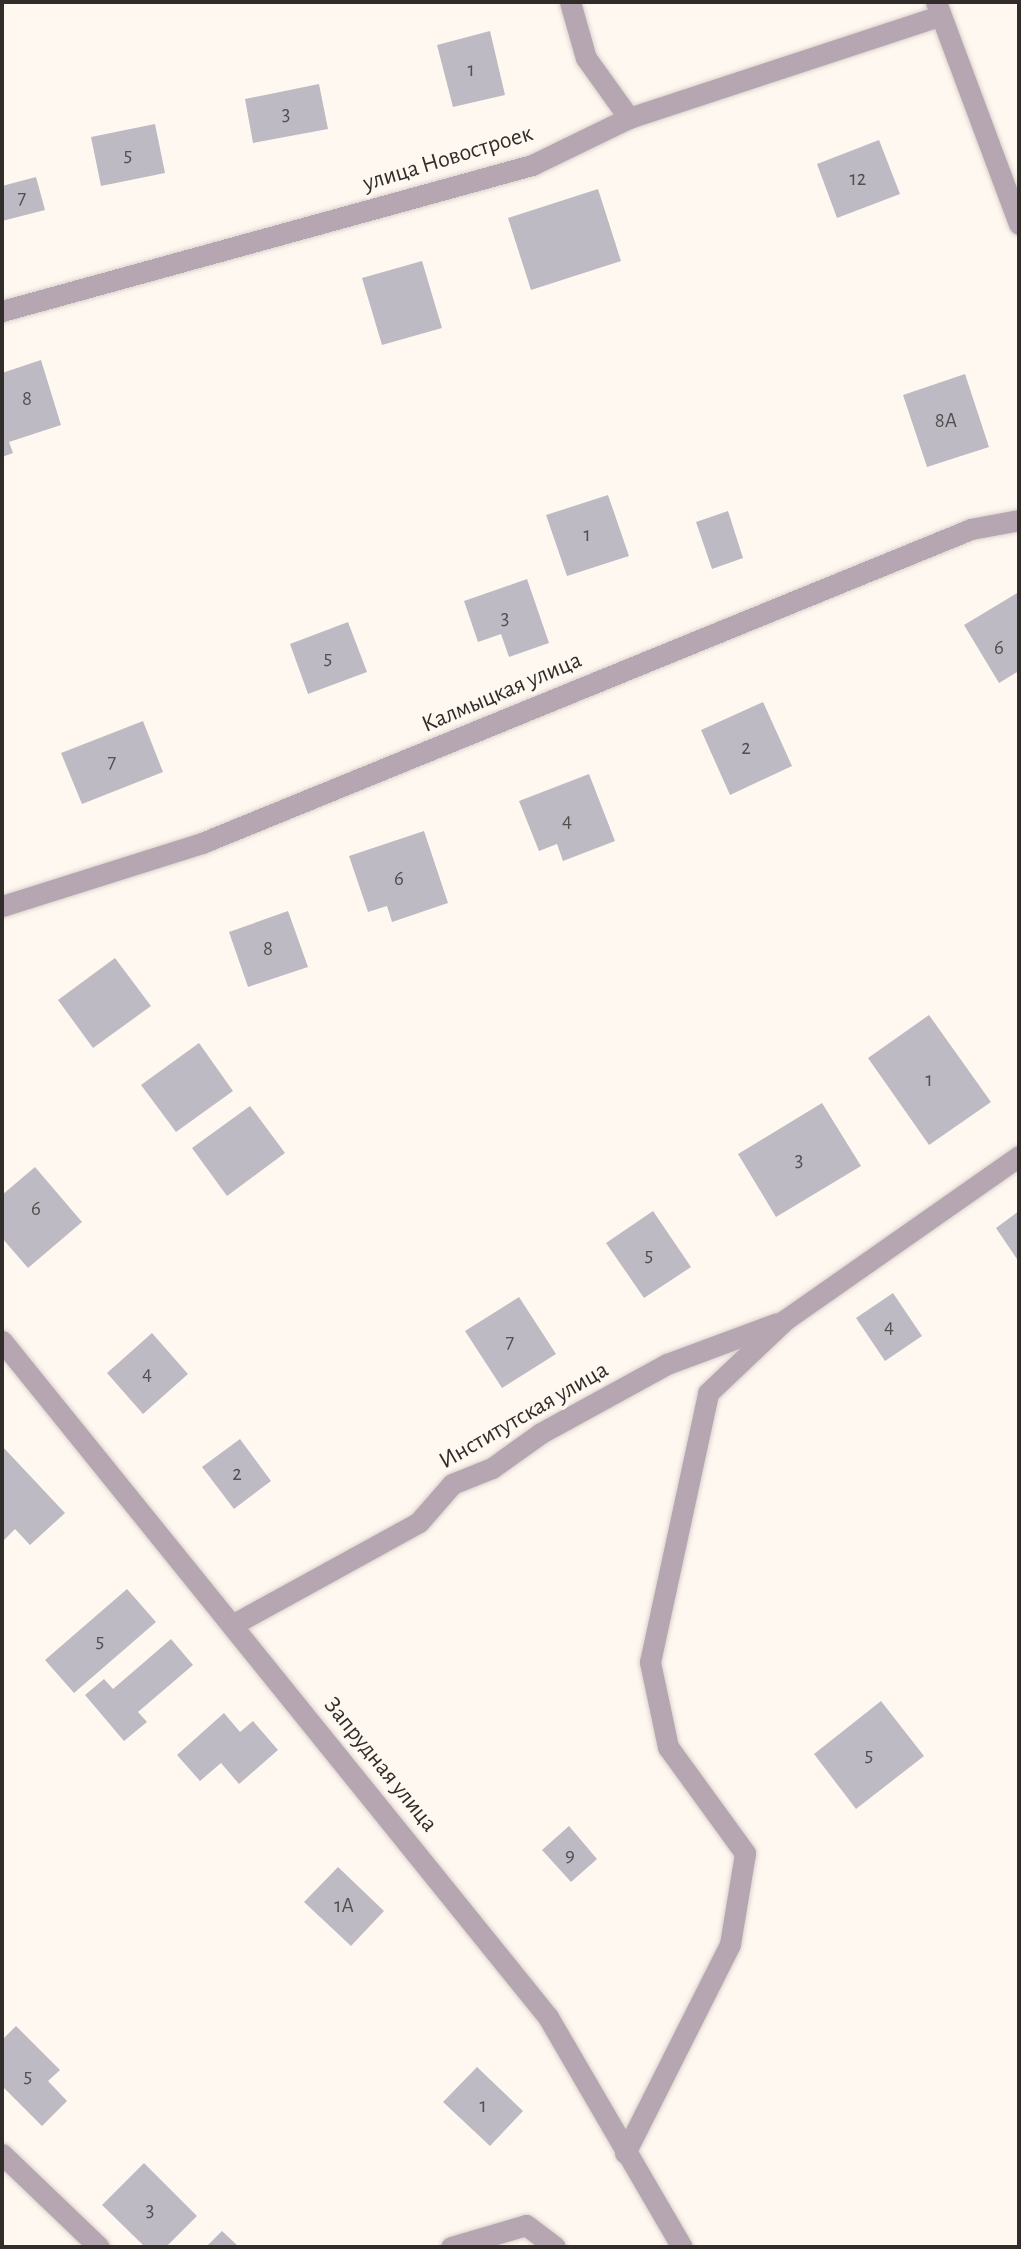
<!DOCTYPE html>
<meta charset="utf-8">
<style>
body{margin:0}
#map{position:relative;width:1021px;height:2249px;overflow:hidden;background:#fff8f1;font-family:"Alegreya Sans",sans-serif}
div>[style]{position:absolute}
.building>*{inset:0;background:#bdbac4}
.roads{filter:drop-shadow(0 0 2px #dad3cd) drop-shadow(0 0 2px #dad3cd)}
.minor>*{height:21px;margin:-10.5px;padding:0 10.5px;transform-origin:10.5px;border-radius:10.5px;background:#b6a6b1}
span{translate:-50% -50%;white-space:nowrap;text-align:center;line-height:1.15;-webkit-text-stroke:7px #fff8f1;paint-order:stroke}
.number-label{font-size:21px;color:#535050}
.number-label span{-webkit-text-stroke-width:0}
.street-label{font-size:24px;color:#302d2a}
.frame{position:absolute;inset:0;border:4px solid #302d2a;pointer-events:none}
</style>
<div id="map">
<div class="building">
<i style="clip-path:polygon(490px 31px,505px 95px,453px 107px,437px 45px)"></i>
<i style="clip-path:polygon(319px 84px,328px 129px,253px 143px,245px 99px)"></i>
<i style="clip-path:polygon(155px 124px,165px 173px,101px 186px,91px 137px)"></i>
<i style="clip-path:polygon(879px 140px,900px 194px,837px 218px,817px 164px)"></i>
<i style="clip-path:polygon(36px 177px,45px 210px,2px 221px,2px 186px)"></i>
<i style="clip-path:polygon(598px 189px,621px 261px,531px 290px,508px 218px)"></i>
<i style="clip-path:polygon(422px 261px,442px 328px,382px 345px,362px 278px)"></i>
<i style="clip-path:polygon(41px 360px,61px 425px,9px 442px,13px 453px,2px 457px,2px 373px)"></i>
<i style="clip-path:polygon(965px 374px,989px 447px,927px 467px,903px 395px)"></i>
<i style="clip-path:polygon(608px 495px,629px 556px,567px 576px,546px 515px)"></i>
<i style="clip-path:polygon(728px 511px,743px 558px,712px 569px,696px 522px)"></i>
<i style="clip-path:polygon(527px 579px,549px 643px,509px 657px,501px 634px,478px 642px,464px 601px)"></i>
<i style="clip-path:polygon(1019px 592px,1019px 671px,999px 683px,964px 625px)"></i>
<i style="clip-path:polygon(348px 622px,367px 672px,308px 694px,290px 644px)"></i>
<i style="clip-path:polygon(763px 702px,792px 766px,730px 795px,701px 730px)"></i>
<i style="clip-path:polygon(143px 721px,163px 772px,82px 804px,61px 753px)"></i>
<i style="clip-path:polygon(589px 774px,615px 841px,563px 861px,557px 844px,539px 851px,519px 801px)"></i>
<i style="clip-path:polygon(424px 831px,448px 903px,392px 922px,387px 906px,368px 912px,349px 856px)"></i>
<i style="clip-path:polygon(288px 911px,308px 967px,248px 987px,229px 932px)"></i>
<i style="clip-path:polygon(115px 958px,151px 1006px,93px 1048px,58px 1000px)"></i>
<i style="clip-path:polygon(929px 1015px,991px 1102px,929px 1145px,868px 1058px)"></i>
<i style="clip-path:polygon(199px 1043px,233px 1091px,176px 1132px,141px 1085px)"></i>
<i style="clip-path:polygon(822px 1103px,861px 1166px,776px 1217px,738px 1154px)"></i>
<i style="clip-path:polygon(250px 1106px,285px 1153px,227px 1196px,192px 1148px)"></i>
<i style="clip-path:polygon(35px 1167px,82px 1222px,28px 1268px,2px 1238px,2px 1195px)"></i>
<i style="clip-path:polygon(653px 1211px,691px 1267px,644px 1298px,606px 1243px)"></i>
<i style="clip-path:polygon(1019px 1211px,1019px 1262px,996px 1228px)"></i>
<i style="clip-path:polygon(893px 1293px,922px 1336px,885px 1361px,856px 1318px)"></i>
<i style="clip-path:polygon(519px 1297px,556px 1354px,502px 1388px,465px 1331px)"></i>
<i style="clip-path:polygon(152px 1333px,188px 1374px,143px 1414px,107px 1373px)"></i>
<i style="clip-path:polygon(240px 1439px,271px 1481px,234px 1509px,202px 1467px)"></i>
<i style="clip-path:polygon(2px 1446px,65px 1513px,30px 1545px,15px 1529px,2px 1542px)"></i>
<i style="clip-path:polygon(127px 1589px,156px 1622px,74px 1693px,45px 1660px)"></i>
<i style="clip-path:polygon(171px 1639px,193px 1665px,138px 1712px,147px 1722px,124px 1741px,85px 1695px,104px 1679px,113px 1689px)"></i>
<i style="clip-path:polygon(881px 1701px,924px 1756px,856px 1809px,814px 1754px)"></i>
<i style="clip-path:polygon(224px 1713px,240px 1732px,253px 1721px,278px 1750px,239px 1784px,221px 1763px,200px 1781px,177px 1755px)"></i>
<i style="clip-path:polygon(569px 1826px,597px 1859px,571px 1882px,542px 1850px)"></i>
<i style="clip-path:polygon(338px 1867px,384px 1911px,351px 1946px,304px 1902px)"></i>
<i style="clip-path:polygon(16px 2026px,60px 2070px,48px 2081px,67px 2101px,42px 2126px,2px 2086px,2px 2040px)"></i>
<i style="clip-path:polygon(477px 2067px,523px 2111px,490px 2146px,443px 2102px)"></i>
<i style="clip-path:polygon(144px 2163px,197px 2216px,166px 2247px,145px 2247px,102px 2205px)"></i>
<i style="clip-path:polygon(222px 2231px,239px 2247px,206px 2247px)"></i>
</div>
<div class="roads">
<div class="minor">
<i style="left:570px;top:2px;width:58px;rotate:74.1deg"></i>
<i style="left:586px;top:58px;width:74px;rotate:54.4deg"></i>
<i style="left:936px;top:2px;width:237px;rotate:69.5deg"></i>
<i style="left:2px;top:311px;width:550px;rotate:-15.4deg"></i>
<i style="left:532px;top:165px;width:108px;rotate:-25.9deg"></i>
<i style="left:629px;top:118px;width:326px;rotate:-18.2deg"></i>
<i style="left:2px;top:906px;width:210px;rotate:-17.5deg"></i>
<i style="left:202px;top:843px;width:831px;rotate:-22.21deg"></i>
<i style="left:971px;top:529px;width:49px;rotate:-10.6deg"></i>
<i style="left:2px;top:1341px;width:869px;rotate:51.07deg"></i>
<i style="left:548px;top:2017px;width:266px;rotate:59.8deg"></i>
<i style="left:232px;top:1625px;width:213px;rotate:-28.8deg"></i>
<i style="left:419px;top:1522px;width:50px;rotate:-49deg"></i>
<i style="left:452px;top:1484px;width:43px;rotate:-21.8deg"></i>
<i style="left:492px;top:1468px;width:60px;rotate:-35.5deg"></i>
<i style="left:541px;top:1433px;width:144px;rotate:-28.7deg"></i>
<i style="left:667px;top:1364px;width:117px;rotate:-20.4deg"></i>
<i style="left:625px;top:2153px;width:234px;rotate:-63.3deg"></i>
<i style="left:730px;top:1944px;width:92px;rotate:-80.6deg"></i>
<i style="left:745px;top:1853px;width:131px;rotate:-126deg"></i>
<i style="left:668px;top:1747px;width:87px;rotate:-102deg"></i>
<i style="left:650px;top:1662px;width:275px;rotate:-77.8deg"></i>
<i style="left:708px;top:1393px;width:106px;rotate:-43.5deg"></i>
<i style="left:785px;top:1320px;width:286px;rotate:-35deg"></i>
<i style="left:2px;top:2154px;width:134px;rotate:43.8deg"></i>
<i style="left:451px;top:2247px;width:78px;rotate:-16.3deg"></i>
<i style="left:526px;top:2225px;width:36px;rotate:37deg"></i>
</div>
</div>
<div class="number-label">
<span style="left:471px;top:70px">1</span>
<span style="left:286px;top:114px">3</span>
<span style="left:128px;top:155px">5</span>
<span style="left:858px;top:179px">12</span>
<span style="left:22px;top:198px">7</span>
<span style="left:27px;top:399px">8</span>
<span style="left:946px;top:421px">8А</span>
<span style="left:587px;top:535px">1</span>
<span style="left:505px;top:618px">3</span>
<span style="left:999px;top:648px">6</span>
<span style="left:328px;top:658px">5</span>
<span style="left:746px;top:748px">2</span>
<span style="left:112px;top:762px">7</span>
<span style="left:567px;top:821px">4</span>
<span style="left:399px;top:879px">6</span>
<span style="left:268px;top:949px">8</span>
<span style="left:929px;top:1080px">1</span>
<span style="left:799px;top:1160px">3</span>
<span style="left:36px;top:1209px">6</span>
<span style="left:649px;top:1255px">5</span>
<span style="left:889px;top:1327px">4</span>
<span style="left:510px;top:1342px">7</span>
<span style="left:147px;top:1374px">4</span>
<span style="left:237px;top:1474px">2</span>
<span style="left:100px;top:1641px">5</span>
<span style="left:869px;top:1755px">5</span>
<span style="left:570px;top:1855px">9</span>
<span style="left:344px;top:1906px">1А</span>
<span style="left:28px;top:2076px">5</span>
<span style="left:483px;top:2106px">1</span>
<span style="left:150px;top:2210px">3</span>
</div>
<div class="street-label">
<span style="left:448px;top:159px;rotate:-17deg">улица Новостроек</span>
<span style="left:502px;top:693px;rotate:-23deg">Калмыцкая улица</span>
<span style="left:524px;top:1416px;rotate:-30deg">Институтская улица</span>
<span style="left:380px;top:1765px;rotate:51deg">Запрудная улица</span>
</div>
<div class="frame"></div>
</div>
